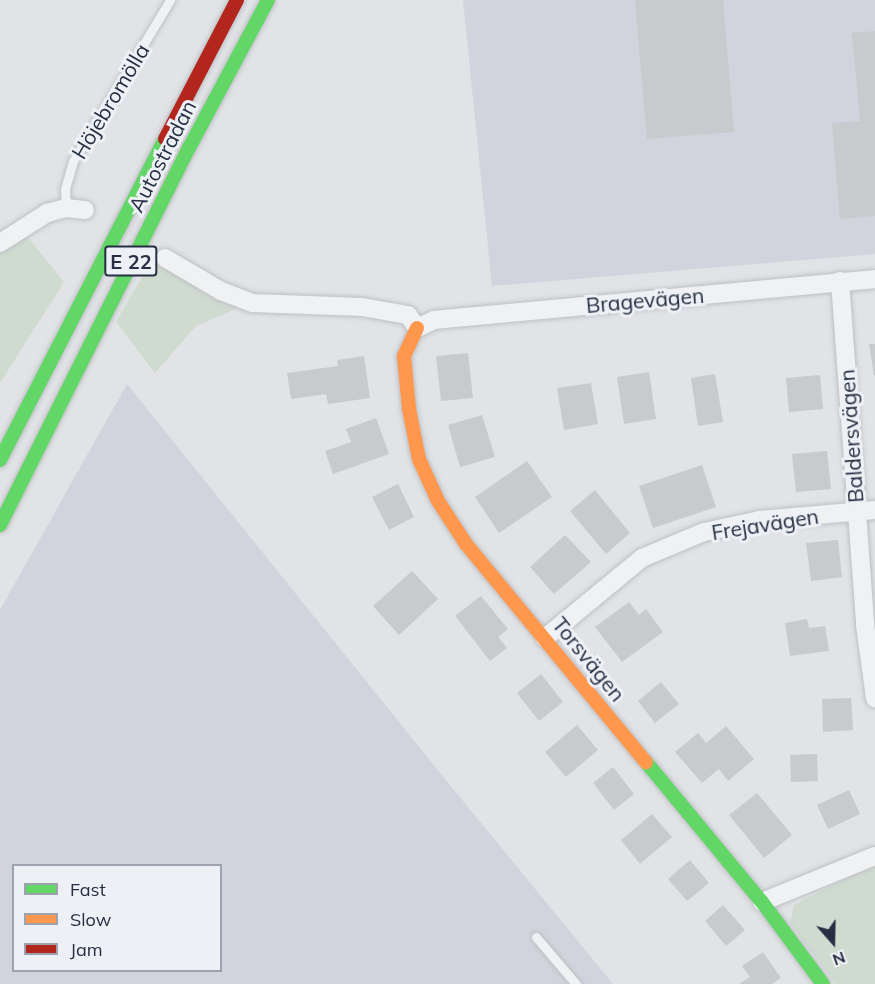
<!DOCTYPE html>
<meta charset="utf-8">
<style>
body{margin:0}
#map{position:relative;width:875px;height:984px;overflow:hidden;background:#e1e3e6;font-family:Mulish,sans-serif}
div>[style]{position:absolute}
.built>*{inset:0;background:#d1d4dc}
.green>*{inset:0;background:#d0dbd0}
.building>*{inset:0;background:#c8cace}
.roads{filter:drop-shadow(0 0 2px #bec0c4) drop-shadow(0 0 2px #bec0c4)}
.lane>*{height:9px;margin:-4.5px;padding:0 4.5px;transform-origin:4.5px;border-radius:4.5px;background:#f0f1f3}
.street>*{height:18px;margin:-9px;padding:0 9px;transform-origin:9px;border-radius:9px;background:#f0f1f3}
.fast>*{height:14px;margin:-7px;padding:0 7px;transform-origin:7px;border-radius:7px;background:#63d668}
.slow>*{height:14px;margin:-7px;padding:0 7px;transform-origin:7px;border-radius:7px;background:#ff974d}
.jam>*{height:14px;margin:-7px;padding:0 7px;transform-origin:7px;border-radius:7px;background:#b3261e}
span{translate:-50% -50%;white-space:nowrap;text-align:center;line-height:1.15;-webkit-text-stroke:6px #edf1f6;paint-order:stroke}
.shield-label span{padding:2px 4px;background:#edf1f6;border:2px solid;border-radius:4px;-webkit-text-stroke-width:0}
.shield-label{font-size:20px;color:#252e42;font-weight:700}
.street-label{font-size:21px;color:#252e42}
.legend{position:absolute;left:12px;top:864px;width:210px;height:108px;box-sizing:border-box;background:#edf1f6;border:2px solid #9da3ae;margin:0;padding:8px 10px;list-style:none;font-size:18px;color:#252e42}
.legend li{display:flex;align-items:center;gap:12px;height:30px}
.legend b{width:30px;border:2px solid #9da3ae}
.north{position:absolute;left:803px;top:912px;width:60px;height:60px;-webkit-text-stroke:4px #edf1f6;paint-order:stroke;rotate:160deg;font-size:16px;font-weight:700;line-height:24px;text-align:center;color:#252e42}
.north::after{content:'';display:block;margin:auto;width:21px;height:27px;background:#252e42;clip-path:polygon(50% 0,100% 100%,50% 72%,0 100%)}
</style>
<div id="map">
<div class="built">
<i style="clip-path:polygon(463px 0,875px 0,875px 254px,492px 286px)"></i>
<i style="clip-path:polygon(evenodd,127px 384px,436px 768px,613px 984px,0 984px,0 610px,127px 384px,14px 866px,220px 866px,220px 970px,14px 970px,14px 866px)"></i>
</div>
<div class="green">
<i style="clip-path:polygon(26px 235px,64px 282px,0 383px,0 253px)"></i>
<i style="clip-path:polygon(152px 259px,240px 307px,196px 326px,155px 373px,116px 322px)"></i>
<i style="clip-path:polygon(875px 863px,875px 984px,836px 984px,790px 923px,794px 905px)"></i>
</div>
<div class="building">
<i style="clip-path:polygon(635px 0,723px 0,734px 132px,647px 139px)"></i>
<i style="clip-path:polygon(875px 31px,875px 216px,840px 219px,832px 123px,860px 121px,852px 33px)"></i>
<i style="clip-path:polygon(869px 344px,875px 344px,875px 375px,874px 376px)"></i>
<i style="clip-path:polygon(468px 353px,473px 398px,441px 401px,436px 356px)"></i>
<i style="clip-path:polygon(364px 356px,370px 398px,328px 404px,326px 394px,291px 399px,287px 373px,338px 366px,337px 360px)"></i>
<i style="clip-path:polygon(649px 372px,656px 419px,624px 424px,617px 377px)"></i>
<i style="clip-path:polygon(715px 374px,723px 422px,698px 426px,691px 378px)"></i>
<i style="clip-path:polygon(820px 375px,823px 409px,789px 412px,786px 378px)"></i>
<i style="clip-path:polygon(591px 383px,598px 424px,564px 430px,557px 388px)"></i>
<i style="clip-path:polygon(482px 415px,495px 457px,460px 467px,448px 425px)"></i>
<i style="clip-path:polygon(376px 418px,389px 454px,333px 474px,325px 451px,351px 442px,346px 429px)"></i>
<i style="clip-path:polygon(827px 451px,831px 489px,796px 492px,792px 454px)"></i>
<i style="clip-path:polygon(527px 461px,552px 497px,499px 533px,475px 497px)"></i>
<i style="clip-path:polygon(702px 465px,716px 507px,653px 528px,639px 486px)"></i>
<i style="clip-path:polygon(398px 484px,414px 517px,389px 530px,372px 497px)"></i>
<i style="clip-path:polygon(595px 490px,630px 533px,606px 554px,570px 511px)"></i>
<i style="clip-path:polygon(565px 535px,591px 562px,554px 594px,530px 567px)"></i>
<i style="clip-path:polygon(838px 540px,842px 577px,811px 581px,806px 543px)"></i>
<i style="clip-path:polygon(412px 571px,438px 599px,399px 635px,373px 606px)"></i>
<i style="clip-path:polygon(481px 596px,508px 629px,498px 637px,507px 648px,490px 661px,455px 616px)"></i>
<i style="clip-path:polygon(629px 602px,639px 615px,646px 609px,663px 632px,622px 662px,595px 627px)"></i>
<i style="clip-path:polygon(807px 619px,809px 628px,825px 626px,829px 651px,790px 656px,785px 623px)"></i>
<i style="clip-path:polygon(541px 674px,563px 702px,539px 721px,517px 693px)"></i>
<i style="clip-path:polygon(661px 682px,679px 704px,655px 723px,638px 701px)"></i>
<i style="clip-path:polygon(851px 698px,853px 730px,823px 732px,822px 699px)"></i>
<i style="clip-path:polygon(577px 725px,598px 750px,566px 777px,545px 752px)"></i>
<i style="clip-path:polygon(726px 726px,754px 759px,728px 781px,719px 769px,702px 783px,675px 752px,698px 733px,706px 743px)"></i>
<i style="clip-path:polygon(817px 754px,818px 781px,791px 782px,790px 755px)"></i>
<i style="clip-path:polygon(613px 767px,634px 794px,614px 810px,593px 783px)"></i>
<i style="clip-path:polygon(849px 790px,860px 814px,828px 829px,817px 805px)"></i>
<i style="clip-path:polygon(757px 793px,792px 835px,764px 858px,729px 815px)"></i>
<i style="clip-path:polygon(652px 814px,672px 837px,640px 864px,621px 840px)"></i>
<i style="clip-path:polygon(690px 860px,709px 883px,687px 901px,668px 879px)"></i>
<i style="clip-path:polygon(723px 905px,745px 930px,726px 946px,705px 921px)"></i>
<i style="clip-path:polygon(763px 952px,781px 978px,772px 984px,739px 984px,750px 977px,742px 966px)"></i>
</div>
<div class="roads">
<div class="lane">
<i style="left:66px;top:208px;width:19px;rotate:-93deg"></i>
<i style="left:65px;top:189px;width:29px;rotate:-74deg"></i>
<i style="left:73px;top:161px;width:188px;rotate:-58.9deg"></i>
<i style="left:536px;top:937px;width:62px;rotate:49.6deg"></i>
</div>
<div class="street">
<i style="left:0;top:243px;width:56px;rotate:-32.6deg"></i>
<i style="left:47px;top:213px;width:20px;rotate:-15deg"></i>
<i style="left:66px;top:208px;width:19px;rotate:6deg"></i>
<i style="left:165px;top:258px;width:65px;rotate:30.5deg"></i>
<i style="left:221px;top:291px;width:34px;rotate:21deg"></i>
<i style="left:253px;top:303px;width:109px;rotate:2.1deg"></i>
<i style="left:362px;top:307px;width:47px;rotate:9.9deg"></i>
<i style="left:408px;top:315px;width:16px;rotate:55deg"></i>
<i style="left:417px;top:328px;width:19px;rotate:-25deg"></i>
<i style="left:434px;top:320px;width:443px;rotate:-5.3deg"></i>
<i style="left:840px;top:281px;width:345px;rotate:85.8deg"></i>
<i style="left:865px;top:625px;width:74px;rotate:82.2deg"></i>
<i style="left:545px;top:638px;width:126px;rotate:-39.5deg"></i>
<i style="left:642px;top:558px;width:67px;rotate:-22.8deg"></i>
<i style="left:704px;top:532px;width:57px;rotate:-12.1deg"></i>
<i style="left:760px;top:520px;width:115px;rotate:-5deg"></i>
<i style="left:762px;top:902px;width:122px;rotate:-22.2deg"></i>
</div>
<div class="fast">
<i style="left:0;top:460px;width:361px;rotate:-62.8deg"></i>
<i style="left:0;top:525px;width:422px;rotate:-63.4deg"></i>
<i style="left:189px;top:148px;width:168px;rotate:-61.9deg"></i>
<i style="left:646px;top:762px;width:182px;rotate:50.4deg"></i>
<i style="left:762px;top:902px;width:102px;rotate:53.4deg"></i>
</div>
<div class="slow">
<i style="left:417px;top:328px;width:31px;rotate:115deg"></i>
<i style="left:404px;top:356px;width:53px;rotate:84.6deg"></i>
<i style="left:409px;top:409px;width:51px;rotate:78.7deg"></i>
<i style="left:419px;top:459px;width:46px;rotate:65.7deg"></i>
<i style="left:438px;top:501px;width:51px;rotate:56.9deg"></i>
<i style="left:466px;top:544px;width:283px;rotate:50.5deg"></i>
</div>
<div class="jam">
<i style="left:165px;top:139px;width:157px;rotate:-62.6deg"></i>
</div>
</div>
<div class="shield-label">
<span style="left:131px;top:261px">E 22</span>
</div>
<div class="street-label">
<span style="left:110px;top:101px;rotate:-59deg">Höjebromölla</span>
<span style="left:162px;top:156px;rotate:-63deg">Autostradan</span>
<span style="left:645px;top:300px;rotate:-5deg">Bragevägen</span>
<span style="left:851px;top:436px;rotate:-94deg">Baldersvägen</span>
<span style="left:765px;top:524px;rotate:-9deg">Frejavägen</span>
<span style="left:589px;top:659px;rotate:51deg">Torsvägen</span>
</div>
<ul class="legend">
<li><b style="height:8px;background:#63d668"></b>Fast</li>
<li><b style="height:8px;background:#ff974d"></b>Slow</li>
<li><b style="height:8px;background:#b3261e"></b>Jam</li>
</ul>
<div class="north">N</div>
</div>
